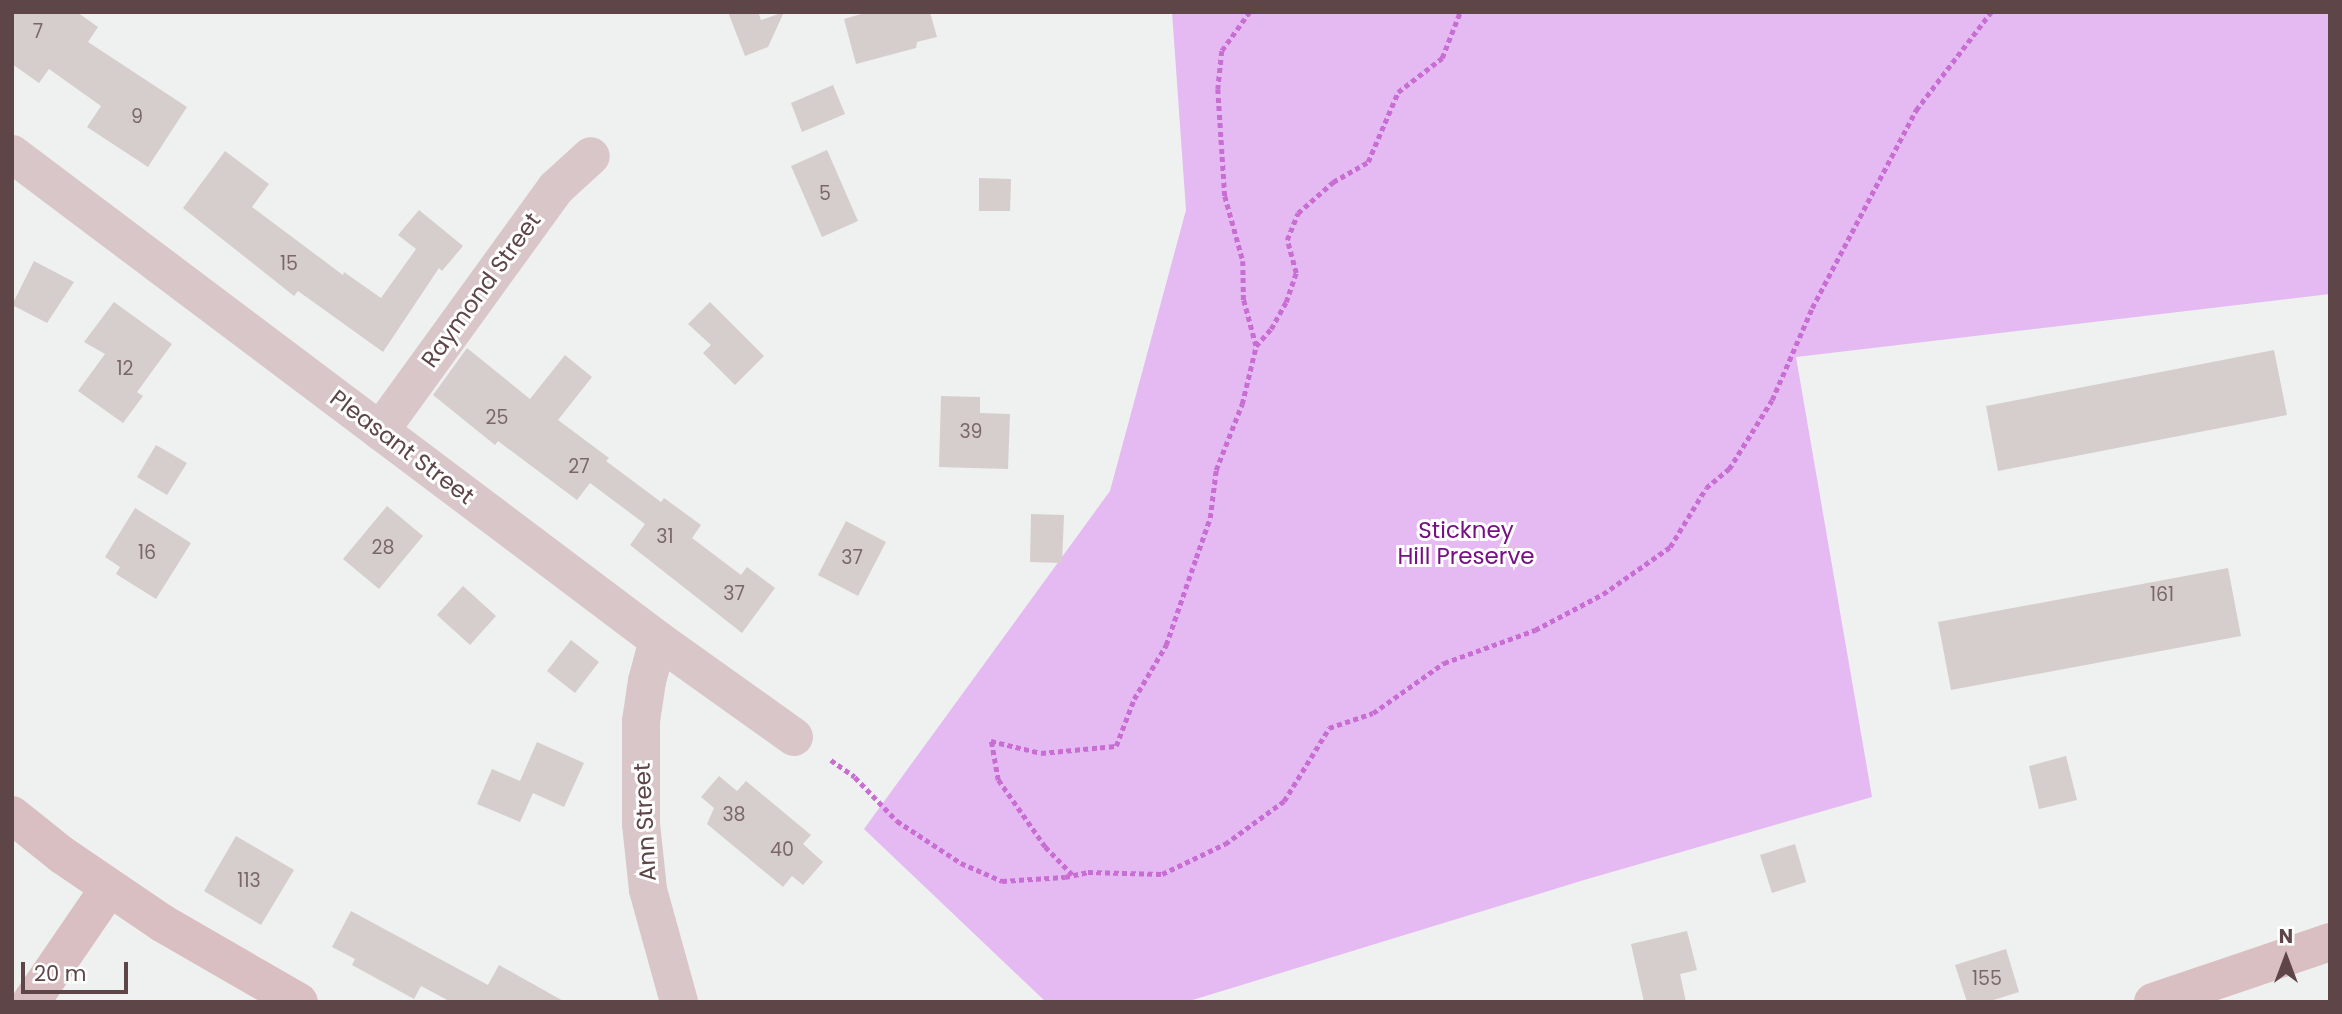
<!DOCTYPE html>
<style>
body{margin:0}
#map{position:relative;width:2342px;height:1014px;overflow:hidden;background:#eef1ef;font-family:Poppins,sans-serif}
div>[style]{position:absolute}
.green>*{inset:0;background:#e5b9f2}
.building>*{inset:0;background:#d6cecd}
.path>*{height:4.5px;margin-top:-2.25px;transform-origin:0;background:repeating-linear-gradient(90deg,#c86ed2 0 5px,transparent 0 8.5px)}
.minor>*{height:38px;margin:-19px;padding:0 19px;transform-origin:19px;border-radius:19px;background:#d9c6c9}
.secondary>*{height:38px;margin:-19px;padding:0 19px;transform-origin:19px;border-radius:19px;background:#d9bfc1}
span{translate:-50% -50%;white-space:nowrap;text-align:center;line-height:1.15;-webkit-text-stroke:6px #fff;paint-order:stroke}
.number-label{font-size:19px;color:#7b6769}
.number-label span{-webkit-text-stroke-width:0}
.street-label{font-size:23px;color:#5d4548}
.park-label{font-size:23px;color:#771083}
.frame{position:absolute;inset:0;border:14px solid #5d4548;pointer-events:none}
.north{position:absolute;left:2251px;top:923px;width:70px;height:70px;-webkit-text-stroke:5px #fff;paint-order:stroke;rotate:0deg;font-size:19px;font-weight:700;line-height:28px;text-align:center;color:#5d4548}
.north::after{content:'';display:block;margin:auto;width:24px;height:32px;background:#5d4548;clip-path:polygon(50% 0,100% 100%,50% 72%,0 100%)}
.scale{position:absolute;left:21px;top:962px;width:107px;height:32px;box-sizing:border-box;border:4px solid #5d4548;border-top:0;padding-left:9px;font-size:21px;line-height:24px;white-space:nowrap;color:#5d4548;-webkit-text-stroke:5px #fff;paint-order:stroke}
</style>
<div id="map">
<div class="green">
<i style="clip-path:polygon(1172px 12px,2330px 12px,2330px 294px,1796px 357px,1872px 797px,1584px 880px,1186px 1002px,1046px 1002px,864px 829px,1110px 491px,1186px 210px)"></i>
</div>
<div class="building">
<i style="clip-path:polygon(12px 12px,77px 12px,98px 27px,88px 42px,187px 107px,148px 167px,87px 127px,101px 106px,49px 69px,39px 83px,12px 64px)"></i>
<i style="clip-path:polygon(728px 12px,758px 12px,761px 20px,784px 12px,768px 47px,745px 56px)"></i>
<i style="clip-path:polygon(868px 12px,930px 12px,937px 37px,917px 42px,916px 48px,856px 64px,844px 19px)"></i>
<i style="clip-path:polygon(833px 85px,845px 114px,802px 132px,791px 103px)"></i>
<i style="clip-path:polygon(827px 150px,858px 221px,822px 237px,791px 166px)"></i>
<i style="clip-path:polygon(225px 151px,269px 184px,252px 207px,343px 275px,344px 272px,381px 298px,416px 249px,398px 235px,419px 210px,463px 246px,442px 271px,439px 268px,383px 352px,298px 291px,294px 296px,183px 208px)"></i>
<i style="clip-path:polygon(979px 178px,1011px 179px,1010px 211px,979px 211px)"></i>
<i style="clip-path:polygon(34px 261px,74px 282px,47px 323px,12px 305px)"></i>
<i style="clip-path:polygon(114px 302px,172px 344px,137px 392px,143px 396px,123px 423px,78px 391px,105px 354px,84px 342px)"></i>
<i style="clip-path:polygon(710px 302px,764px 356px,735px 385px,703px 353px,711px 345px,688px 324px)"></i>
<i style="clip-path:polygon(467px 348px,530px 399px,565px 355px,592px 377px,558px 420px,609px 458px,606px 461px,661px 502px,664px 498px,701px 525px,692px 538px,741px 575px,747px 567px,775px 588px,742px 633px,630px 545px,645px 524px,590px 483px,577px 500px,498px 441px,495px 445px,433px 395px)"></i>
<i style="clip-path:polygon(2274px 350px,2287px 415px,1998px 471px,1986px 406px)"></i>
<i style="clip-path:polygon(941px 396px,980px 397px,980px 413px,1010px 414px,1008px 469px,939px 467px)"></i>
<i style="clip-path:polygon(156px 445px,187px 463px,167px 495px,137px 477px)"></i>
<i style="clip-path:polygon(387px 506px,423px 536px,379px 589px,343px 559px)"></i>
<i style="clip-path:polygon(135px 508px,191px 543px,156px 599px,116px 574px,120px 567px,105px 557px)"></i>
<i style="clip-path:polygon(1031px 514px,1064px 515px,1062px 563px,1030px 562px)"></i>
<i style="clip-path:polygon(846px 521px,886px 542px,858px 596px,818px 575px)"></i>
<i style="clip-path:polygon(2228px 568px,2241px 636px,1951px 690px,1938px 622px)"></i>
<i style="clip-path:polygon(463px 586px,496px 616px,470px 645px,437px 615px)"></i>
<i style="clip-path:polygon(571px 640px,599px 662px,575px 693px,547px 671px)"></i>
<i style="clip-path:polygon(537px 742px,584px 763px,564px 807px,533px 793px,520px 822px,477px 804px,492px 769px,520px 781px)"></i>
<i style="clip-path:polygon(2066px 756px,2077px 800px,2039px 809px,2029px 766px)"></i>
<i style="clip-path:polygon(719px 776px,737px 791px,746px 781px,811px 835px,803px 844px,823px 862px,803px 885px,792px 876px,783px 887px,707px 824px,714px 808px,701px 797px)"></i>
<i style="clip-path:polygon(236px 836px,294px 870px,261px 925px,204px 891px)"></i>
<i style="clip-path:polygon(1795px 844px,1806px 882px,1772px 893px,1760px 855px)"></i>
<i style="clip-path:polygon(351px 911px,488px 985px,499px 965px,565px 1002px,451px 1002px,421px 986px,414px 999px,352px 965px,355px 959px,332px 947px)"></i>
<i style="clip-path:polygon(1687px 931px,1697px 970px,1680px 974px,1686px 1002px,1644px 1002px,1631px 944px)"></i>
<i style="clip-path:polygon(2006px 949px,2019px 992px,1987px 1002px,1967px 1002px,1955px 965px)"></i>
</div>
<div class="path">
<i style="left:1250px;top:12px;width:48px;rotate:125.7deg"></i>
<i style="left:1222px;top:51px;width:38px;rotate:96deg"></i>
<i style="left:1218px;top:89px;width:107px;rotate:86.3deg"></i>
<i style="left:1225px;top:196px;width:67px;rotate:74.5deg"></i>
<i style="left:1243px;top:261px;width:39px;rotate:89deg"></i>
<i style="left:1244px;top:300px;width:47px;rotate:75.1deg"></i>
<i style="left:831px;top:760px;width:29px;rotate:35deg"></i>
<i style="left:855px;top:777px;width:61px;rotate:46.3deg"></i>
<i style="left:897px;top:821px;width:77px;rotate:33.3deg"></i>
<i style="left:961px;top:863px;width:45px;rotate:23.7deg"></i>
<i style="left:1002px;top:881px;width:63px;rotate:-3.6deg"></i>
<i style="left:1065px;top:877px;width:24px;rotate:-12deg"></i>
<i style="left:1088px;top:872px;width:74px;rotate:1.5deg"></i>
<i style="left:1162px;top:874px;width:70px;rotate:-25.5deg"></i>
<i style="left:1225px;top:844px;width:73px;rotate:-36.1deg"></i>
<i style="left:1284px;top:801px;width:86px;rotate:-58.3deg"></i>
<i style="left:1329px;top:728px;width:46px;rotate:-18.8deg"></i>
<i style="left:1373px;top:713px;width:87px;rotate:-35.2deg"></i>
<i style="left:1444px;top:663px;width:97px;rotate:-19.9deg"></i>
<i style="left:1535px;top:630px;width:77px;rotate:-27.9deg"></i>
<i style="left:1603px;top:594px;width:82px;rotate:-35deg"></i>
<i style="left:1670px;top:547px;width:69px;rotate:-58.6deg"></i>
<i style="left:1706px;top:488px;width:30px;rotate:-40deg"></i>
<i style="left:1729px;top:469px;width:81px;rotate:-58.1deg"></i>
<i style="left:1772px;top:400px;width:100px;rotate:-66.5deg"></i>
<i style="left:1812px;top:308px;width:224px;rotate:-62.3deg"></i>
<i style="left:1916px;top:110px;width:123px;rotate:-52.6deg"></i>
<i style="left:1072px;top:875px;width:39px;rotate:-134deg"></i>
<i style="left:1045px;top:847px;width:82px;rotate:-125deg"></i>
<i style="left:998px;top:780px;width:40px;rotate:-100deg"></i>
<i style="left:991px;top:741px;width:51px;rotate:13.5deg"></i>
<i style="left:1041px;top:753px;width:75px;rotate:-5.3deg"></i>
<i style="left:1116px;top:746px;width:50px;rotate:-69deg"></i>
<i style="left:1134px;top:699px;width:63px;rotate:-59.3deg"></i>
<i style="left:1166px;top:645px;width:92px;rotate:-71deg"></i>
<i style="left:1196px;top:558px;width:42px;rotate:-70.7deg"></i>
<i style="left:1210px;top:518px;width:48px;rotate:-82.9deg"></i>
<i style="left:1216px;top:470px;width:71px;rotate:-68.5deg"></i>
<i style="left:1242px;top:404px;width:60px;rotate:-76.4deg"></i>
<i style="left:1256px;top:346px;width:23px;rotate:-49deg"></i>
<i style="left:1271px;top:329px;width:31px;rotate:-61deg"></i>
<i style="left:1286px;top:302px;width:31px;rotate:-71deg"></i>
<i style="left:1296px;top:273px;width:34px;rotate:-105deg"></i>
<i style="left:1287px;top:240px;width:29px;rotate:-68deg"></i>
<i style="left:1298px;top:213px;width:47px;rotate:-41.5deg"></i>
<i style="left:1333px;top:182px;width:40px;rotate:-29.7deg"></i>
<i style="left:1368px;top:162px;width:76px;rotate:-66.8deg"></i>
<i style="left:1398px;top:92px;width:56px;rotate:-37.7deg"></i>
<i style="left:1442px;top:58px;width:49px;rotate:-68.6deg"></i>
</div>
<div class="minor">
<i style="left:12px;top:154px;width:808px;rotate:36.95deg"></i>
<i style="left:658px;top:640px;width:167px;rotate:35.5deg"></i>
<i style="left:380px;top:431px;width:300px;rotate:-54.1deg"></i>
<i style="left:556px;top:188px;width:47px;rotate:-42.4deg"></i>
<i style="left:658px;top:640px;width:42px;rotate:105deg"></i>
<i style="left:647px;top:681px;width:40px;rotate:98.5deg"></i>
<i style="left:641px;top:721px;width:103px;rotate:90deg"></i>
<i style="left:641px;top:824px;width:66px;rotate:83.9deg"></i>
<i style="left:648px;top:890px;width:116px;rotate:74.5deg"></i>
</div>
<div class="secondary">
<i style="left:12px;top:815px;width:64px;rotate:38.7deg"></i>
<i style="left:62px;top:855px;width:121px;rotate:34.2deg"></i>
<i style="left:162px;top:923px;width:158px;rotate:30deg"></i>
<i style="left:31px;top:1002px;width:138px;rotate:-55.6deg"></i>
<i style="left:2153px;top:1002px;width:187px;rotate:-18.7deg"></i>
</div>
<div class="number-label">
<span style="left:38px;top:32px">7</span>
<span style="left:137px;top:117px">9</span>
<span style="left:825px;top:194px">5</span>
<span style="left:289px;top:264px">15</span>
<span style="left:125px;top:369px">12</span>
<span style="left:497px;top:418px">25</span>
<span style="left:971px;top:432px">39</span>
<span style="left:579px;top:467px">27</span>
<span style="left:665px;top:537px">31</span>
<span style="left:383px;top:548px">28</span>
<span style="left:147px;top:553px">16</span>
<span style="left:852px;top:558px">37</span>
<span style="left:734px;top:594px">37</span>
<span style="left:2162px;top:595px">161</span>
<span style="left:734px;top:815px">38</span>
<span style="left:782px;top:850px">40</span>
<span style="left:249px;top:881px">113</span>
<span style="left:1987px;top:979px">155</span>
</div>
<div class="street-label">
<span style="left:481px;top:290px;rotate:-54deg">Raymond Street</span>
<span style="left:402px;top:447px;rotate:37deg">Pleasant Street</span>
<span style="left:645px;top:822px;rotate:-93deg">Ann Street</span>
</div>
<div class="park-label">
<span style="left:1466px;top:543px">Stickney<br>Hill Preserve</span>
</div>
<div class="frame"></div>
<div class="north">N</div>
<div class="scale">20 m</div>
</div>
